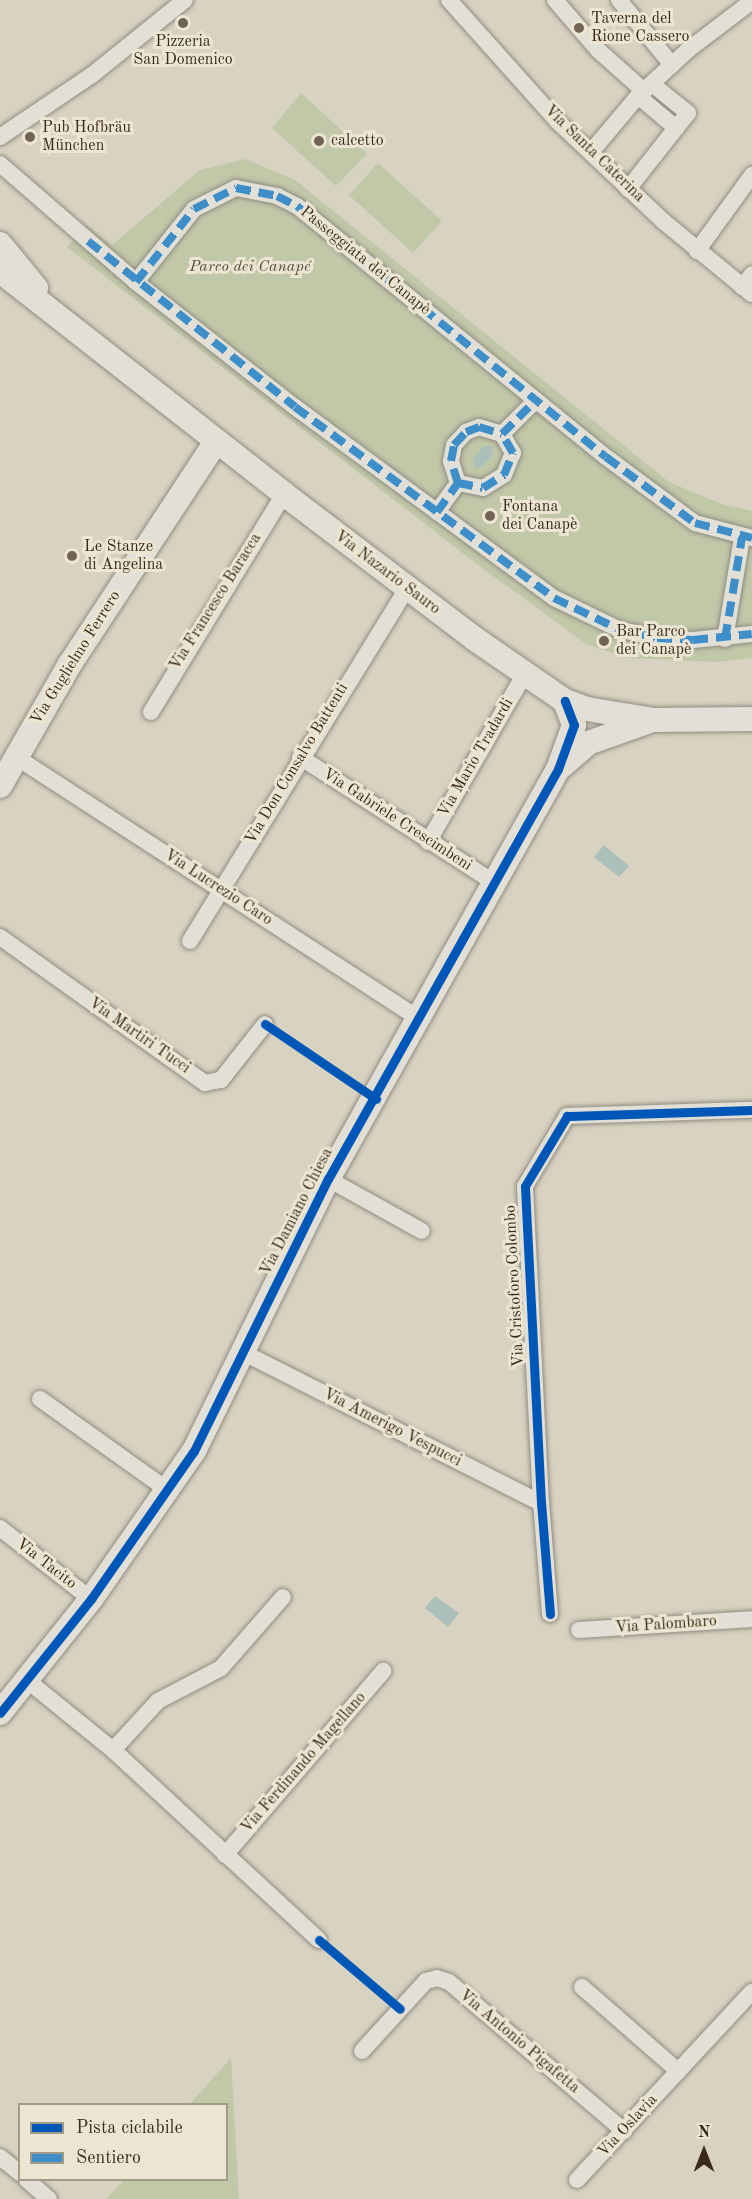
<!DOCTYPE html>
<meta charset="utf-8">
<style>
body{margin:0}
#map{position:relative;width:752px;height:2199px;overflow:hidden;background:#d8d2c1;font-family:"Old Standard TT",serif}
div>[style]{position:absolute}
.green>*{inset:0;background:#c0c8a8}
.water>*{inset:0;background:#abbfbb}
.roads{filter:drop-shadow(0 0 2px #928c81) drop-shadow(0 0 2px #928c81)}
.street>*{height:16px;margin:-8px;padding:0 8px;transform-origin:8px;border-radius:8px;background:#e1dfd6}
.secondary>*{height:24px;margin:-12px;padding:0 12px;transform-origin:12px;border-radius:12px;background:#e1dfd6}
.quiet>*{height:8px;margin-top:-4px;transform-origin:0;background:repeating-linear-gradient(90deg,#3e8fc9 0 15px,transparent 0 23px)}
.cycleway>*{height:9px;margin:-4.5px;padding:0 4.5px;transform-origin:4.5px;border-radius:4.5px;background:#0057b8}
.dots>*{width:16px;height:16px;translate:-50% -50%;box-sizing:border-box;border:3px solid #ece5d1;border-radius:50%}
span{translate:-50% -50%;white-space:nowrap;text-align:center;line-height:1.15;-webkit-text-stroke:6px #ece5d1;paint-order:stroke}
.poi-label{font-size:16px;color:#39291a}
.left{translate:0 -50%;text-align:left}
.street-label{font-size:16px;color:#39291a}
.park-label{font-size:16px;color:#564e38;font-style:italic}
.legend{position:absolute;left:18px;top:2103px;width:210px;height:78px;box-sizing:border-box;background:#ece5d1;border:2px solid #a49a88;margin:0;padding:8px 10px;list-style:none;font-size:18px;color:#39291a}
.legend li{display:flex;align-items:center;gap:12px;height:30px}
.legend b{width:30px;border:2px solid #a49a88}
.north{position:absolute;left:674px;top:2121px;width:60px;height:60px;-webkit-text-stroke:4px #ece5d1;paint-order:stroke;rotate:0deg;font-size:16px;font-weight:700;line-height:24px;text-align:center;color:#39291a}
.north::after{content:'';display:block;margin:auto;width:21px;height:27px;background:#39291a;clip-path:polygon(50% 0,100% 100%,50% 72%,0 100%)}
</style>
<div id="map">
<div class="green">
<i style="clip-path:polygon(301px 93px,367px 154px,336px 186px,272px 128px)"></i>
<i style="clip-path:polygon(245px 159px,295px 180px,669px 482px,722px 504px,752px 511px,752px 658px,717px 662px,628px 658px,588px 645px,478px 565px,67px 247px,87px 225px,112px 245px,200px 170px)"></i>
<i style="clip-path:polygon(378px 163px,442px 221px,413px 253px,349px 195px)"></i>
<i style="clip-path:polygon(231px 2058px,239px 2199px,106px 2199px,124px 2180px,226px 2180px,226px 2104px,190px 2104px)"></i>
</div>
<div class="water">
<i style="clip-path:polygon(484px 446px,492px 446px,493px 455px,482px 467px,475px 468px,472px 460px)"></i>
<i style="clip-path:polygon(604px 845px,629px 866px,619px 877px,594px 857px)"></i>
<i style="clip-path:polygon(435px 1596px,459px 1613px,448px 1627px,425px 1608px)"></i>
</div>
<div class="roads">
<div class="street">
<i style="left:449px;top:0;width:162px;rotate:48.2deg"></i>
<i style="left:557px;top:121px;width:146px;rotate:43.3deg"></i>
<i style="left:663px;top:221px;width:115px;rotate:39.4deg"></i>
<i style="left:555px;top:0;width:66px;rotate:49.3deg"></i>
<i style="left:598px;top:50px;width:62px;rotate:41.7deg"></i>
<i style="left:619px;top:0;width:84px;rotate:50.8deg"></i>
<i style="left:638px;top:96px;width:50px;rotate:40.1deg"></i>
<i style="left:676px;top:128px;width:19px;rotate:-51deg"></i>
<i style="left:688px;top:113px;width:46px;rotate:-141.1deg"></i>
<i style="left:0;top:137px;width:111px;rotate:-34deg"></i>
<i style="left:92px;top:75px;width:119px;rotate:-38.9deg"></i>
<i style="left:591px;top:152px;width:73px;rotate:-50deg"></i>
<i style="left:638px;top:96px;width:68px;rotate:-42.6deg"></i>
<i style="left:688px;top:50px;width:81px;rotate:-37.4deg"></i>
<i style="left:0;top:164px;width:180px;rotate:40.9deg"></i>
<i style="left:136px;top:282px;width:202px;rotate:38.2deg"></i>
<i style="left:295px;top:407px;width:322px;rotate:36.4deg"></i>
<i style="left:554px;top:598px;width:71px;rotate:25.8deg"></i>
<i style="left:618px;top:629px;width:40px;rotate:13deg"></i>
<i style="left:657px;top:638px;width:36px;rotate:3deg"></i>
<i style="left:693px;top:640px;width:59px;rotate:-5.8deg"></i>
<i style="left:628px;top:189px;width:78px;rotate:-51.8deg"></i>
<i style="left:697px;top:251px;width:94px;rotate:-54.1deg"></i>
<i style="left:136px;top:282px;width:93px;rotate:-51.5deg"></i>
<i style="left:194px;top:209px;width:47px;rotate:-26.6deg"></i>
<i style="left:236px;top:188px;width:42px;rotate:11deg"></i>
<i style="left:277px;top:196px;width:22px;rotate:27deg"></i>
<i style="left:297px;top:206px;width:398px;rotate:39.1deg"></i>
<i style="left:606px;top:457px;width:111px;rotate:36.6deg"></i>
<i style="left:695px;top:523px;width:59px;rotate:14.7deg"></i>
<i style="left:742px;top:287px;width:16px;rotate:-52deg"></i>
<i style="left:458px;top:483px;width:25px;rotate:11deg"></i>
<i style="left:483px;top:488px;width:25px;rotate:-32deg"></i>
<i style="left:504px;top:475px;width:24px;rotate:-68deg"></i>
<i style="left:513px;top:453px;width:22px;rotate:-120deg"></i>
<i style="left:437px;top:512px;width:36px;rotate:-54deg"></i>
<i style="left:458px;top:483px;width:23px;rotate:-108deg"></i>
<i style="left:451px;top:461px;width:16px;rotate:-79deg"></i>
<i style="left:454px;top:445px;width:18px;rotate:-47deg"></i>
<i style="left:466px;top:432px;width:14px;rotate:-21deg"></i>
<i style="left:479px;top:427px;width:24px;rotate:17deg"></i>
<i style="left:502px;top:434px;width:48px;rotate:-45deg"></i>
<i style="left:725px;top:639px;width:103px;rotate:-80.5deg"></i>
<i style="left:151px;top:712px;width:255px;rotate:-58.6deg"></i>
<i style="left:16px;top:757px;width:481px;rotate:33deg"></i>
<i style="left:300px;top:757px;width:232px;rotate:32.9deg"></i>
<i style="left:428px;top:842px;width:193px;rotate:-60.1deg"></i>
<i style="left:0;top:937px;width:252px;rotate:35.5deg"></i>
<i style="left:205px;top:1083px;width:16px;rotate:-11deg"></i>
<i style="left:221px;top:1080px;width:71px;rotate:-51.8deg"></i>
<i style="left:190px;top:941px;width:414px;rotate:-58.4deg"></i>
<i style="left:328px;top:1179px;width:107px;rotate:29deg"></i>
<i style="left:244px;top:1353px;width:333px;rotate:26.8deg"></i>
<i style="left:40px;top:1399px;width:158px;rotate:35.5deg"></i>
<i style="left:0;top:1528px;width:115px;rotate:38deg"></i>
<i style="left:550px;top:1614px;width:111px;rotate:-94.6deg"></i>
<i style="left:541px;top:1503px;width:317px;rotate:-92.9deg"></i>
<i style="left:525px;top:1186px;width:82px;rotate:-59deg"></i>
<i style="left:567px;top:1116px;width:185px;rotate:-1.9deg"></i>
<i style="left:579px;top:1630px;width:173px;rotate:-3.6deg"></i>
<i style="left:28px;top:1681px;width:109px;rotate:39.1deg"></i>
<i style="left:113px;top:1750px;width:280px;rotate:42.7deg"></i>
<i style="left:113px;top:1750px;width:67px;rotate:-47.4deg"></i>
<i style="left:158px;top:1701px;width:71px;rotate:-27.6deg"></i>
<i style="left:221px;top:1668px;width:94px;rotate:-48.9deg"></i>
<i style="left:225px;top:1855px;width:243px;rotate:-49.3deg"></i>
<i style="left:582px;top:1987px;width:128px;rotate:41.2deg"></i>
<i style="left:362px;top:2051px;width:95px;rotate:-47.6deg"></i>
<i style="left:426px;top:1981px;width:11px;rotate:-15deg"></i>
<i style="left:437px;top:1978px;width:13px;rotate:18deg"></i>
<i style="left:449px;top:1982px;width:230px;rotate:40.4deg"></i>
<i style="left:0;top:2157px;width:26px;rotate:39deg"></i>
<i style="left:27px;top:2180px;width:29px;rotate:41deg"></i>
<i style="left:577px;top:2180px;width:257px;rotate:-47.1deg"></i>
</div>
<div class="secondary">
<i style="left:0;top:244px;width:57px;rotate:50.7deg"></i>
<i style="left:0;top:271px;width:361px;rotate:38.1deg"></i>
<i style="left:284px;top:494px;width:240px;rotate:37.2deg"></i>
<i style="left:475px;top:639px;width:109px;rotate:34.6deg"></i>
<i style="left:565px;top:701px;width:23px;rotate:20deg"></i>
<i style="left:587px;top:709px;width:68px;rotate:9.3deg"></i>
<i style="left:654px;top:720px;width:98px;rotate:-0.6deg"></i>
<i style="left:562px;top:766px;width:35px;rotate:-41deg"></i>
<i style="left:588px;top:743px;width:63px;rotate:-19.6deg"></i>
<i style="left:0;top:786px;width:141px;rotate:-60.2deg"></i>
<i style="left:70px;top:664px;width:266px;rotate:-56.7deg"></i>
<i style="left:0;top:1713px;width:146px;rotate:-51.4deg"></i>
<i style="left:91px;top:1599px;width:180px;rotate:-55.2deg"></i>
<i style="left:194px;top:1451px;width:303px;rotate:-63.8deg"></i>
<i style="left:328px;top:1179px;width:470px;rotate:-60.7deg"></i>
<i style="left:558px;top:769px;width:47px;rotate:-70deg"></i>
<i style="left:574px;top:725px;width:26px;rotate:-111deg"></i>
</div>
</div>
<div class="quiet">
<i style="left:88px;top:241px;width:265px;rotate:38.7deg"></i>
<i style="left:295px;top:407px;width:322px;rotate:36.4deg"></i>
<i style="left:554px;top:598px;width:71px;rotate:25.8deg"></i>
<i style="left:618px;top:629px;width:40px;rotate:13deg"></i>
<i style="left:657px;top:638px;width:36px;rotate:3deg"></i>
<i style="left:693px;top:640px;width:59px;rotate:-5.8deg"></i>
<i style="left:136px;top:282px;width:93px;rotate:-51.5deg"></i>
<i style="left:194px;top:209px;width:47px;rotate:-26.6deg"></i>
<i style="left:236px;top:188px;width:42px;rotate:11deg"></i>
<i style="left:277px;top:196px;width:22px;rotate:27deg"></i>
<i style="left:297px;top:206px;width:398px;rotate:39.1deg"></i>
<i style="left:606px;top:457px;width:111px;rotate:36.6deg"></i>
<i style="left:695px;top:523px;width:59px;rotate:14.7deg"></i>
<i style="left:458px;top:483px;width:25px;rotate:11deg"></i>
<i style="left:483px;top:488px;width:25px;rotate:-32deg"></i>
<i style="left:504px;top:475px;width:24px;rotate:-68deg"></i>
<i style="left:513px;top:453px;width:22px;rotate:-120deg"></i>
<i style="left:437px;top:512px;width:36px;rotate:-54deg"></i>
<i style="left:458px;top:483px;width:23px;rotate:-108deg"></i>
<i style="left:451px;top:461px;width:16px;rotate:-79deg"></i>
<i style="left:454px;top:445px;width:18px;rotate:-47deg"></i>
<i style="left:466px;top:432px;width:14px;rotate:-21deg"></i>
<i style="left:479px;top:427px;width:24px;rotate:17deg"></i>
<i style="left:502px;top:434px;width:48px;rotate:-45deg"></i>
<i style="left:725px;top:639px;width:103px;rotate:-80.5deg"></i>
</div>
<div class="cycleway">
<i style="left:265px;top:1024px;width:134px;rotate:34deg"></i>
<i style="left:550px;top:1614px;width:111px;rotate:-94.6deg"></i>
<i style="left:541px;top:1503px;width:317px;rotate:-92.9deg"></i>
<i style="left:525px;top:1186px;width:82px;rotate:-59deg"></i>
<i style="left:567px;top:1116px;width:185px;rotate:-1.9deg"></i>
<i style="left:0;top:1713px;width:146px;rotate:-51.4deg"></i>
<i style="left:91px;top:1599px;width:180px;rotate:-55.2deg"></i>
<i style="left:194px;top:1451px;width:303px;rotate:-63.8deg"></i>
<i style="left:328px;top:1179px;width:470px;rotate:-60.7deg"></i>
<i style="left:558px;top:769px;width:47px;rotate:-70deg"></i>
<i style="left:574px;top:725px;width:26px;rotate:-111deg"></i>
<i style="left:319px;top:1940px;width:106px;rotate:40.4deg"></i>
</div>
<div class="dots">
<i style="left:183px;top:23px;background:#716454"></i>
<i style="left:579px;top:28px;background:#716454"></i>
<i style="left:30px;top:137px;background:#716454"></i>
<i style="left:319px;top:141px;background:#716454"></i>
<i style="left:490px;top:516px;background:#716454"></i>
<i style="left:72px;top:556px;background:#716454"></i>
<i style="left:604px;top:641px;background:#716454"></i>
</div>
<div class="poi-label">
<span class="left" style="left:591px;top:28px">Taverna del<br>Rione Cassero</span>
<span style="left:183px;top:51px">Pizzeria<br>San Domenico</span>
<span class="left" style="left:42px;top:137px">Pub Hofbräu<br>München</span>
<span class="left" style="left:331px;top:141px">calcetto</span>
<span class="left" style="left:502px;top:516px">Fontana<br>dei Canapè</span>
<span class="left" style="left:84px;top:556px">Le Stanze<br>di Angelina</span>
<span class="left" style="left:616px;top:641px">Bar Parco<br>dei Canapè</span>
</div>
<div class="street-label">
<span style="left:594px;top:154px;rotate:44deg">Via Santa Caterina</span>
<span style="left:365px;top:261px;rotate:39deg">Passeggiata dei Canapè</span>
<span style="left:387px;top:573px;rotate:37deg">Via Nazario Sauro</span>
<span style="left:216px;top:602px;rotate:-58deg">Via Francesco Baracca</span>
<span style="left:76px;top:658px;rotate:-58deg">Via Guglielmo Ferrero</span>
<span style="left:476px;top:758px;rotate:-60deg">Via Mario Tradardi</span>
<span style="left:297px;top:764px;rotate:-59deg">Via Don Consalvo Battenti</span>
<span style="left:397px;top:820px;rotate:33deg">Via Gabriele Crescimbeni</span>
<span style="left:218px;top:888px;rotate:33deg">Via Lucrezio Caro</span>
<span style="left:139px;top:1036px;rotate:35deg">Via Martiri Tucci</span>
<span style="left:297px;top:1212px;rotate:-63deg">Via Damiano Chiesa</span>
<span style="left:515px;top:1286px;rotate:-93deg">Via Cristoforo Colombo</span>
<span style="left:392px;top:1428px;rotate:27deg">Via Amerigo Vespucci</span>
<span style="left:46px;top:1564px;rotate:38deg">Via Tacito</span>
<span style="left:666px;top:1625px;rotate:-4deg">Via Palombaro</span>
<span style="left:304px;top:1763px;rotate:-49deg">Via Ferdinando Magellano</span>
<span style="left:519px;top:2042px;rotate:40deg">Via Antonio Pigafetta</span>
<span style="left:628px;top:2126px;rotate:-47deg">Via Oslavia</span>
</div>
<div class="park-label">
<span style="left:250px;top:267px">Parco dei Canapé</span>
</div>
<ul class="legend">
<li><b style="height:8px;background:#0057b8"></b>Pista ciclabile</li>
<li><b style="height:8px;background:#3e8fc9"></b>Sentiero</li>
</ul>
<div class="north">N</div>
</div>
